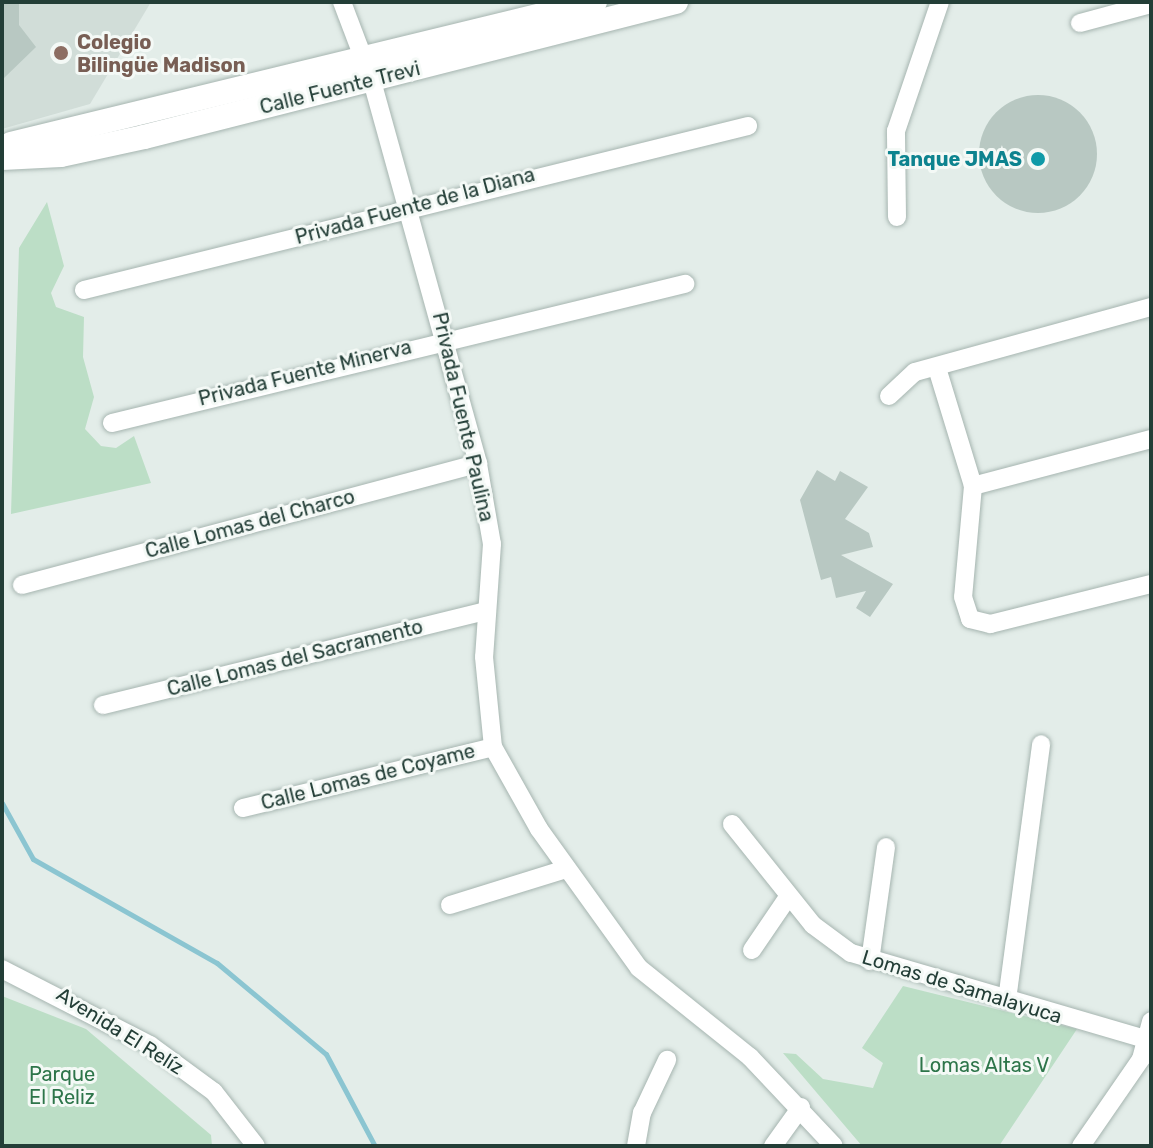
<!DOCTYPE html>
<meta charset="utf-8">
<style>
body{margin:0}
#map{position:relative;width:1153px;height:1148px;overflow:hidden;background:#e3ede9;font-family:Rubik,sans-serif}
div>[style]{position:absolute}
.built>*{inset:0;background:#d1ddd8}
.green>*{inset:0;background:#bcdec6}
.stream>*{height:5px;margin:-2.5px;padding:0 2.5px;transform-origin:2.5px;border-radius:2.5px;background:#8bc5d1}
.building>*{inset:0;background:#b8c8c2}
.round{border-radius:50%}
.roads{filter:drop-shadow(0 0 2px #a6b5b0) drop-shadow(0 0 2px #a6b5b0)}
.street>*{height:18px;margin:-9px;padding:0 9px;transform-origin:9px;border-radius:9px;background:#fff}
.secondary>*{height:24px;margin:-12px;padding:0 12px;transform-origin:12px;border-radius:12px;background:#fff}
.dots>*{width:22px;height:22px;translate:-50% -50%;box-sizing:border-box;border:4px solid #f4f9f6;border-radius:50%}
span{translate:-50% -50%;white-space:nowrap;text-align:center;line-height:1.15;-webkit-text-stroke:6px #f4f9f6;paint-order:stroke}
.education-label{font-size:20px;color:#785e54;font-weight:700}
.left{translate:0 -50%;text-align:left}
.street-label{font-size:20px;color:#233e37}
.culture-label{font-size:20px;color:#0d838f;font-weight:700}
.right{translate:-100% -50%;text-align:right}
.park-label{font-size:20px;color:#2d754a}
.frame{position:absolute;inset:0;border:4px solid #233e37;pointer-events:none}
</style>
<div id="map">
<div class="built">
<i style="clip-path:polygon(2px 2px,151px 2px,90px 104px,2px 129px)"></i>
</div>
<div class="green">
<i style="clip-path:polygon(47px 202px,64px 266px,51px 293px,56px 307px,84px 317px,83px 357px,94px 397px,85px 429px,101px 446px,116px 448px,134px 436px,151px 483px,11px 514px,19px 248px)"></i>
<i style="clip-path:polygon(903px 986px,1077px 1029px,999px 1146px,862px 1146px,783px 1053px,796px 1054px,823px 1079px,873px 1088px,883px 1063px,862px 1048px)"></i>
<i style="clip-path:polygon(2px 996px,86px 1029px,211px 1135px,212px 1146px,2px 1146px)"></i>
</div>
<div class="stream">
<i style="left:2px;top:803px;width:64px;rotate:61deg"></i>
<i style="left:33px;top:859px;width:211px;rotate:29.5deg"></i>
<i style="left:217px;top:963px;width:142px;rotate:39.9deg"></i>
<i style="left:326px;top:1054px;width:104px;rotate:62deg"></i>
</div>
<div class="building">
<i style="clip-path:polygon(2px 2px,19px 2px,19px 25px,36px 47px,2px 80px)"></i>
<i class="round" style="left:979px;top:95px;width:118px;height:118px"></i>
<i style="clip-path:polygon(817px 470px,835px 481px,840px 471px,868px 487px,845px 519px,869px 533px,873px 547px,841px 555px,893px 584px,870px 617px,856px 608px,866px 591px,836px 598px,831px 577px,821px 580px,800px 500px)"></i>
</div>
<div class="roads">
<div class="street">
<i style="left:342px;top:2px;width:85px;rotate:69.2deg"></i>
<i style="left:372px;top:81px;width:397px;rotate:74.5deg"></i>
<i style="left:478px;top:464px;width:81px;rotate:80.1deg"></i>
<i style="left:492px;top:544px;width:113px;rotate:94deg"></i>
<i style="left:484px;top:657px;width:90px;rotate:84.3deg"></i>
<i style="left:493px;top:747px;width:94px;rotate:60.7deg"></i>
<i style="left:539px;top:829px;width:171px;rotate:54.3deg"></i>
<i style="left:639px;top:968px;width:142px;rotate:38.7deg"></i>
<i style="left:750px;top:1057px;width:122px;rotate:46.7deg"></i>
<i style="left:1080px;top:23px;width:73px;rotate:-15deg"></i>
<i style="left:897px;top:217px;width:86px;rotate:-90.7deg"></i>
<i style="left:896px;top:131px;width:136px;rotate:-71.2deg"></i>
<i style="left:84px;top:290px;width:684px;rotate:-13.87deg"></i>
<i style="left:937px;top:368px;width:123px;rotate:73deg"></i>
<i style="left:973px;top:486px;width:111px;rotate:95.1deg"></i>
<i style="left:963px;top:597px;width:23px;rotate:72deg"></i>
<i style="left:970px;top:619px;width:21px;rotate:14deg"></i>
<i style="left:990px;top:624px;width:166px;rotate:-14deg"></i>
<i style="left:889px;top:396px;width:35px;rotate:-43deg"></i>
<i style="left:915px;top:372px;width:245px;rotate:-15.4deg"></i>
<i style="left:112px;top:423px;width:590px;rotate:-13.64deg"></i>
<i style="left:973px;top:486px;width:184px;rotate:-14.8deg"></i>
<i style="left:22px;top:585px;width:472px;rotate:-14.9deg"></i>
<i style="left:103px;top:705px;width:395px;rotate:-13.8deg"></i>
<i style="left:243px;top:808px;width:257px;rotate:-13.7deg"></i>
<i style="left:732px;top:824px;width:129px;rotate:51.3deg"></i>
<i style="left:813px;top:925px;width:47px;rotate:36.4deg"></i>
<i style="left:851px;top:953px;width:313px;rotate:16.3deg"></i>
<i style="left:450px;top:905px;width:121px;rotate:-17.2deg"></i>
<i style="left:752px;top:950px;width:64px;rotate:-55.8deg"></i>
<i style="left:870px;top:961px;width:115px;rotate:-82deg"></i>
<i style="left:2px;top:969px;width:166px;rotate:27.2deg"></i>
<i style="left:150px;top:1045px;width:79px;rotate:36.3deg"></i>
<i style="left:214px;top:1092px;width:68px;rotate:52.1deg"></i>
<i style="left:1007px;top:1000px;width:258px;rotate:-82.4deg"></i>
<i style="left:636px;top:1146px;width:34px;rotate:-80deg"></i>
<i style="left:642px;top:1113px;width:59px;rotate:-64.7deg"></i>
<i style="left:773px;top:1146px;width:48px;rotate:-54.3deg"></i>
<i style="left:1081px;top:1146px;width:106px;rotate:-55.4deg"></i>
<i style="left:1141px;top:1059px;width:39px;rotate:-75deg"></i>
</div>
<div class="secondary">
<i style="left:11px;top:144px;width:601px;rotate:-13.67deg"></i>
<i style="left:2px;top:158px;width:59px;rotate:-2.9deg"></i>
<i style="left:61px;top:155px;width:85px;rotate:-12.2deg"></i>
<i style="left:144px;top:137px;width:549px;rotate:-14.24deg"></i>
</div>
</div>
<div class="dots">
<i style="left:61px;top:53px;background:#8d6e63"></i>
<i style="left:1038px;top:159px;background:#0f9aa8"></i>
</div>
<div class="education-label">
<span class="left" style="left:77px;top:54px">Colegio<br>Bilingüe Madison</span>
</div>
<div class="street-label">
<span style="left:340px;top:88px;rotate:-14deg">Calle Fuente Trevi</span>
<span style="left:415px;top:206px;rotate:-15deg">Privada Fuente de la Diana</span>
<span style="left:305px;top:373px;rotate:-14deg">Privada Fuente Minerva</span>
<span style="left:463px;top:417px;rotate:77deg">Privada Fuente Paulina</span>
<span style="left:250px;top:524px;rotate:-15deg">Calle Lomas del Charco</span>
<span style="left:295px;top:658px;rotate:-14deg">Calle Lomas del Sacramento</span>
<span style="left:368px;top:777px;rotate:-14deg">Calle Lomas de Coyame</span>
<span style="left:962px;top:987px;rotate:17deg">Lomas de Samalayuca</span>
<span style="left:120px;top:1031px;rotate:32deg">Avenida El Relíz</span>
</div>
<div class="culture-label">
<span class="right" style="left:1022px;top:159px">Tanque JMAS</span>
</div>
<div class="park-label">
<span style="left:984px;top:1065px">Lomas Altas V</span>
<span style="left:62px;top:1086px">Parque<br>El Reliz</span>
</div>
<div class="frame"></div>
</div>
